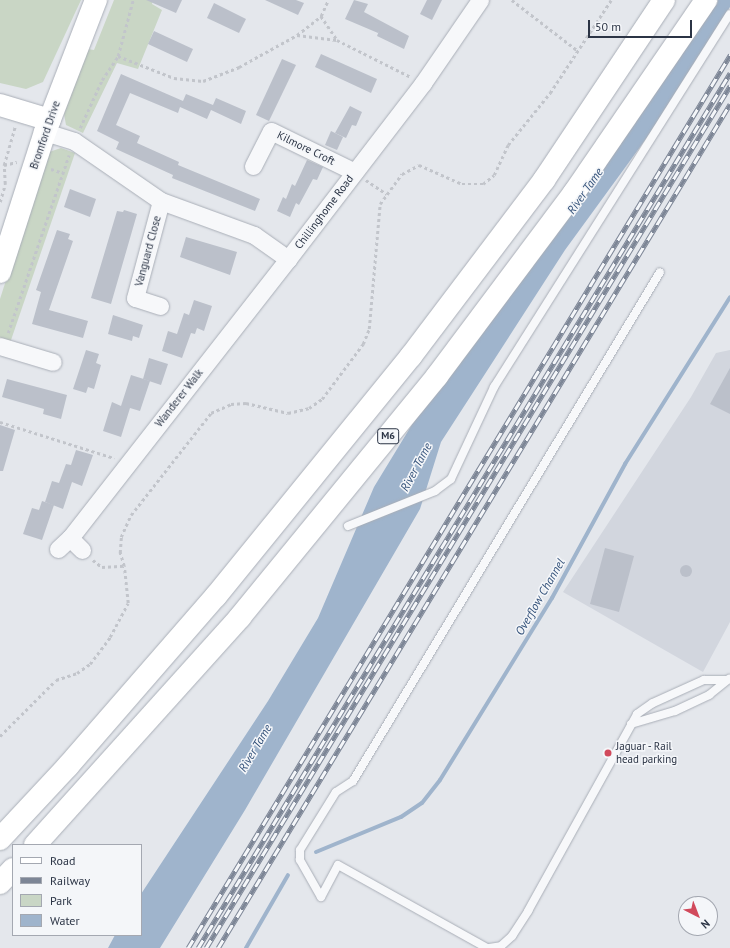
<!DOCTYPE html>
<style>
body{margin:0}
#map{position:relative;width:730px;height:948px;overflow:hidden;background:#e4e7ec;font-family:"PT Sans",sans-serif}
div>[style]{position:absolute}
.built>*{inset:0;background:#d2d6de}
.green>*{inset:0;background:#c9d6c5}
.water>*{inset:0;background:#9fb4cc}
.stream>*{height:4px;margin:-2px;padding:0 2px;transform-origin:2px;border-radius:2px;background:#9fb4cc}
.building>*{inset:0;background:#bbc0ca}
.round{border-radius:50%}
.path>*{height:2.5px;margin-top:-1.25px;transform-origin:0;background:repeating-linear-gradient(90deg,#c2c5cb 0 3px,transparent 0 6px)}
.roads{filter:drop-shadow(0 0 1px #a9aeb7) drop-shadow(0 0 1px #a9aeb7)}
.lane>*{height:8px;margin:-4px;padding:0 4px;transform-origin:4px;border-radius:4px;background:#f7f8fa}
.street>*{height:17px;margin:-8.5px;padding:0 8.5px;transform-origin:8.5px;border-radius:8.5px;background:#f7f8fa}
.secondary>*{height:22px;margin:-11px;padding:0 11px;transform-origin:11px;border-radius:11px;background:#fff}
.highway>*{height:22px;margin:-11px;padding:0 11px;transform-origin:11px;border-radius:11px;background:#fff}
.rail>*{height:4.5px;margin-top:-2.25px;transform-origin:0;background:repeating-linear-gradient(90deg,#f4f6f9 0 9px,#7d8696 0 18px);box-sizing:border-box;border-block:1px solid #7d8696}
.dots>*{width:11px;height:11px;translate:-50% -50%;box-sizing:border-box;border:2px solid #f4f6f9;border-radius:50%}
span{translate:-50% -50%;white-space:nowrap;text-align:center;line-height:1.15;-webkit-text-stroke:3px #f4f6f9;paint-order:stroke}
.shield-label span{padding:1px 3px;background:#f4f6f9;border:1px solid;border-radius:3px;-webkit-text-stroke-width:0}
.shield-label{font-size:10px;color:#2b3445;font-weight:700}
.street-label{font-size:11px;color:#2b3445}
.poi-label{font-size:11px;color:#2b3445}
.left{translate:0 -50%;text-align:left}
.water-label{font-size:12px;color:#34527a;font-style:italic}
.legend{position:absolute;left:12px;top:844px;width:130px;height:92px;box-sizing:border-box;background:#f4f6f9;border:1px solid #a4a8b1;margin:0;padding:5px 7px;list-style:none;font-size:12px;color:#2b3445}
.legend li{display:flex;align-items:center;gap:8px;height:20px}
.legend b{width:20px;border:1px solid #a4a8b1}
.north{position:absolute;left:678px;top:896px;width:40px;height:40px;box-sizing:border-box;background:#f4f6f9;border:1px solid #a4a8b1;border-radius:50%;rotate:138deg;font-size:11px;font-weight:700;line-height:16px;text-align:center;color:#2b3445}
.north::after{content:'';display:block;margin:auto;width:14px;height:18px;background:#d1495b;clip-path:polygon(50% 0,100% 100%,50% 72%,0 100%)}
.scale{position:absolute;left:588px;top:20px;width:104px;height:18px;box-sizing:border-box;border:2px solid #2b3445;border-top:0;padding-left:5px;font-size:12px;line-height:14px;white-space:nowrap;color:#2b3445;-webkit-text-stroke:3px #f4f6f9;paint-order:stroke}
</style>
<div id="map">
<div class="built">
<i style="clip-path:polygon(730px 350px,730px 622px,703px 672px,563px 592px,691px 397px,716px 353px)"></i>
</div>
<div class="green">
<i style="clip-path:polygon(0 0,81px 0,43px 82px,26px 89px,0 83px)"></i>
<i style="clip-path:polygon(114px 0,153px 0,152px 4px,162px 10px,138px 69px,117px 63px,83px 133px,66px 125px,64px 114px,88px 49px,94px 50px)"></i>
<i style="clip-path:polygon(61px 148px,75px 153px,10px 343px,0 339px,0 299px,41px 171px,49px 152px)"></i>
</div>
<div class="water">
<i style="clip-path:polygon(706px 0,730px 0,730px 7px,651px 132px,565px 250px,441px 442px,420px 509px,245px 810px,160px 948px,108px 948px,115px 935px,141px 935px,141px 894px,268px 701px,318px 618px,374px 487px,472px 326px)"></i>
</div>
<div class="stream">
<i style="left:316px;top:852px;width:92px;rotate:-22.4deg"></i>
<i style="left:401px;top:817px;width:25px;rotate:-34deg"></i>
<i style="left:422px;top:803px;width:29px;rotate:-52deg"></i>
<i style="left:440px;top:780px;width:214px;rotate:-58.4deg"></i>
<i style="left:552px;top:598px;width:153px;rotate:-61.4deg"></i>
<i style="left:625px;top:464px;width:197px;rotate:-57.8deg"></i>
<i style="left:246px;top:948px;width:84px;rotate:-60.1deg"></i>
</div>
<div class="building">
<i style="clip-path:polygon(146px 0,182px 0,176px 13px)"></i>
<i style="clip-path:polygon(265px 0,296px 0,304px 3px,298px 15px)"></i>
<i style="clip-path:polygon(354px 0,368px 4px,364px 12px,409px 36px,404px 49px,377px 36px,379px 31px,378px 33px,345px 19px)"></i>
<i style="clip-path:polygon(427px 0,442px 0,432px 20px,420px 14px)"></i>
<i style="clip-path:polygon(214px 3px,246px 19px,239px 33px,207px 18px)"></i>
<i style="clip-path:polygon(154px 31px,193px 49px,187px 62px,148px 44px)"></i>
<i style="clip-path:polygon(321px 54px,377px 79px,371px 93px,315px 67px)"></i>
<i style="clip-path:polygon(282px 59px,296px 65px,269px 121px,256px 115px)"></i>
<i style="clip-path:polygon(121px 74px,183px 101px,186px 94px,213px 105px,216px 98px,246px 111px,241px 124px,211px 110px,207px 119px,180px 107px,178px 113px,130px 93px,116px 125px,140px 136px,137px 143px,179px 162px,178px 165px,260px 199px,255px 211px,172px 178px,173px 175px,116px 149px,119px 142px,97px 131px)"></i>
<i style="clip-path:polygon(350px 106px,362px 112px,356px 126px,352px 125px,346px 138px,335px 133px)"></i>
<i style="clip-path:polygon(331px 131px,343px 137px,337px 150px,325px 145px)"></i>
<i style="clip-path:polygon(307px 160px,323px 167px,317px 180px,313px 179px,299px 205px,296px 203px,290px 217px,277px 211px,283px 197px,286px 199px,292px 184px,295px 186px)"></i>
<i style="clip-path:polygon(70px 189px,96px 199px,90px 217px,64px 207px)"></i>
<i style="clip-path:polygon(124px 210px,137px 214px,111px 304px,91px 298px,117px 211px,123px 212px)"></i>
<i style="clip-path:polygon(57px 230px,70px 234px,68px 239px,73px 241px,49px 310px,88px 321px,83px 338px,32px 324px,41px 292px,36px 290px)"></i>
<i style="clip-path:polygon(186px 237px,237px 252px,230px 275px,180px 257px)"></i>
<i style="clip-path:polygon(194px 300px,212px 306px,204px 331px,197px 328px,195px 334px,191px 333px,182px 358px,162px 351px,168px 331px,177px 334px,184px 313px,189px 315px)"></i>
<i style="clip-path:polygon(113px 315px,143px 325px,139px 338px,133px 336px,132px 341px,108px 334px)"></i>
<i style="clip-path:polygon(86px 350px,99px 354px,96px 363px,101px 365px,94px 389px,88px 387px,86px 393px,73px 389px)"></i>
<i style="clip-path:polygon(149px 358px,168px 364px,161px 385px,143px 379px)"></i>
<i style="clip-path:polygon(730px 368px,730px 414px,710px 404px)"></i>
<i style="clip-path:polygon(131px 375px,150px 381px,140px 411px,130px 408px,121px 437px,103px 431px,112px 402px,121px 406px)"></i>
<i style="clip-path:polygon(7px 379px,67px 395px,61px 419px,43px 414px,44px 409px,2px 397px)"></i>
<i style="clip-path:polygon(0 425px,15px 430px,3px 471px,0 471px)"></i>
<i style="clip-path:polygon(76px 450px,93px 455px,82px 486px,72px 482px,63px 509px,45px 502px,52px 481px,59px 483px,66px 464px,71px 465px)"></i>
<i style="clip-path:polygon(42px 501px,54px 505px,42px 540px,23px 534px,32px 508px,39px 510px)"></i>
<i style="clip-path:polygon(605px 548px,634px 556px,619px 612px,590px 604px)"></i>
<i class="round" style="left:680px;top:565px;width:12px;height:12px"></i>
</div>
<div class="path">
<i style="left:512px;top:0;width:82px;rotate:37.6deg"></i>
<i style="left:321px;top:16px;width:17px;rotate:-66deg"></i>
<i style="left:297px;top:35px;width:40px;rotate:7.1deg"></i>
<i style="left:118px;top:56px;width:58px;rotate:-75deg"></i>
<i style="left:80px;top:128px;width:53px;rotate:-65.4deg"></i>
<i style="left:102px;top:80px;width:29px;rotate:-56deg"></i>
<i style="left:118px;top:56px;width:60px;rotate:21.4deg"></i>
<i style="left:174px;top:78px;width:29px;rotate:6deg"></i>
<i style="left:203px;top:81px;width:39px;rotate:-21deg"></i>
<i style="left:239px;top:67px;width:66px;rotate:-28.9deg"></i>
<i style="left:297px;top:35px;width:31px;rotate:-38deg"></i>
<i style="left:321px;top:16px;width:29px;rotate:56deg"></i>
<i style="left:337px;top:40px;width:83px;rotate:26.6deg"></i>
<i style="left:4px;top:165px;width:13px;rotate:-13deg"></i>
<i style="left:51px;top:169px;width:13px;rotate:18deg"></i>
<i style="left:366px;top:180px;width:25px;rotate:34deg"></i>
<i style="left:0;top:202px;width:19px;rotate:-74deg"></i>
<i style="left:5px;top:184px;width:19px;rotate:-93deg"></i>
<i style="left:4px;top:165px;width:40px;rotate:-74deg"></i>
<i style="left:8px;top:333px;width:188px;rotate:-71.1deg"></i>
<i style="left:0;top:422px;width:120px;rotate:17.5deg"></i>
<i style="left:93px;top:560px;width:11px;rotate:38deg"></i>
<i style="left:102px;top:567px;width:22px;rotate:-3deg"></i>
<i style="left:0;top:736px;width:79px;rotate:-45deg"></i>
<i style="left:56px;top:680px;width:22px;rotate:-18deg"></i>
<i style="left:77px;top:673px;width:16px;rotate:-35deg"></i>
<i style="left:90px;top:664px;width:34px;rotate:-53deg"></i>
<i style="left:110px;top:637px;width:38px;rotate:-62deg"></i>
<i style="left:128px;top:603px;width:37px;rotate:-96deg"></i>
<i style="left:124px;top:566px;width:14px;rotate:-107deg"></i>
<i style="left:120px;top:553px;width:16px;rotate:-86deg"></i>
<i style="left:121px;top:537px;width:24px;rotate:-66deg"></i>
<i style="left:131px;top:515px;width:130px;rotate:-51.9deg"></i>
<i style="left:211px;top:413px;width:22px;rotate:-24deg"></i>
<i style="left:231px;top:404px;width:15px;rotate:-4deg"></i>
<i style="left:246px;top:403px;width:43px;rotate:13.4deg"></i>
<i style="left:288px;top:413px;width:22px;rotate:-13deg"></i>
<i style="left:309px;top:408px;width:16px;rotate:-35deg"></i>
<i style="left:322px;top:399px;width:69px;rotate:-53.3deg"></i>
<i style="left:363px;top:344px;width:16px;rotate:-68deg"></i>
<i style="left:369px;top:329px;width:125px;rotate:-85deg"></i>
<i style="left:380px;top:204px;width:37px;rotate:-54deg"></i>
<i style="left:402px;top:174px;width:19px;rotate:-28deg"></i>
<i style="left:419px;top:165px;width:47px;rotate:23.8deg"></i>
<i style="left:462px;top:184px;width:21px"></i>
<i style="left:483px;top:184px;width:14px;rotate:-39deg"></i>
<i style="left:494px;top:175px;width:33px;rotate:-65deg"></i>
<i style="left:508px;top:145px;width:67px;rotate:-51.1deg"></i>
<i style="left:550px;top:93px;width:111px;rotate:-56.7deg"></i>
</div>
<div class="roads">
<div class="lane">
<i style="left:348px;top:526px;width:94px;rotate:-21.9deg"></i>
<i style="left:435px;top:491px;width:20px;rotate:-37deg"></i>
<i style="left:451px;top:479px;width:102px;rotate:-64.9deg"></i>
<i style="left:494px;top:387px;width:441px;rotate:-57.7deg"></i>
<i style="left:631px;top:724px;width:46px;rotate:-16.5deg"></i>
<i style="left:675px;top:711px;width:38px;rotate:-25deg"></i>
<i style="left:709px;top:695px;width:26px;rotate:-39deg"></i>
<i style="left:321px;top:897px;width:43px;rotate:-119.6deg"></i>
<i style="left:300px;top:860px;width:10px;rotate:-90deg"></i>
<i style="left:300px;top:850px;width:68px;rotate:-58.2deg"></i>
<i style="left:336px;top:792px;width:20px;rotate:-33deg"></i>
<i style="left:353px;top:781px;width:594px;rotate:-58.9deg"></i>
<i style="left:321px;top:897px;width:36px;rotate:-62deg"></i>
<i style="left:338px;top:865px;width:171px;rotate:29.1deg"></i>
<i style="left:489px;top:948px;width:12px;rotate:-9deg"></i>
<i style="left:501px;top:946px;width:15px;rotate:-42deg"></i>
<i style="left:512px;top:936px;width:30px;rotate:-57deg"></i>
<i style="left:528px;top:911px;width:225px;rotate:-61deg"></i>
<i style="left:637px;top:714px;width:19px;rotate:-35deg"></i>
<i style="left:653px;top:703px;width:56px;rotate:-24.3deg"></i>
<i style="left:704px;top:680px;width:23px"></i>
</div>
<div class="street">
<i style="left:45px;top:132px;width:30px;rotate:17deg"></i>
<i style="left:74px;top:141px;width:106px;rotate:34.6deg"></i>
<i style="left:161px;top:201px;width:99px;rotate:20.1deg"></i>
<i style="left:254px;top:235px;width:42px;rotate:35.2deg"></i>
<i style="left:288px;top:259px;width:222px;rotate:-52.5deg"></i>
<i style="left:423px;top:83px;width:101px;rotate:-55.5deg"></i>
<i style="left:253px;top:166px;width:39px;rotate:-63deg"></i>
<i style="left:271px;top:131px;width:93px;rotate:26deg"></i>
<i style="left:160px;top:306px;width:26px;rotate:-162deg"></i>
<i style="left:135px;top:298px;width:100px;rotate:-75deg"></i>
<i style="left:0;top:346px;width:55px;rotate:16.8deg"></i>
<i style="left:70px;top:538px;width:17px;rotate:45deg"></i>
<i style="left:58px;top:549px;width:16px;rotate:-43deg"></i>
<i style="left:70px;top:538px;width:354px;rotate:-52deg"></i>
</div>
<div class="secondary">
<i style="left:0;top:105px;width:52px;rotate:16.7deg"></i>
<i style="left:0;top:272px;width:147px;rotate:-72.2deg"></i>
<i style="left:45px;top:132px;width:142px;rotate:-68.9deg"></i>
</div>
<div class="highway">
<i style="left:0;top:839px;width:100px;rotate:-47deg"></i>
<i style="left:68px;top:766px;width:225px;rotate:-49deg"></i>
<i style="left:216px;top:596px;width:309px;rotate:-50.9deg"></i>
<i style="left:411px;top:356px;width:221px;rotate:-52.9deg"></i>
<i style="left:544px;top:180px;width:216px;rotate:-56.3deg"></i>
<i style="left:35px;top:845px;width:307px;rotate:-48deg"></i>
<i style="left:240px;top:617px;width:311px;rotate:-50.7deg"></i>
<i style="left:437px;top:376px;width:229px;rotate:-53.2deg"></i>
<i style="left:574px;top:193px;width:234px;rotate:-55.6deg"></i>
<i style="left:0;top:883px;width:19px;rotate:-47deg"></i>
</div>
</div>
<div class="rail">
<i style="left:188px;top:948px;width:1045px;rotate:-58.74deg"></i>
<i style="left:198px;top:948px;width:1024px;rotate:-58.7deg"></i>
<i style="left:206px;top:948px;width:1009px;rotate:-58.71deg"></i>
<i style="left:218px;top:948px;width:987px;rotate:-58.76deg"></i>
</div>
<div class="dots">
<i style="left:608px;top:753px;background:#d1495b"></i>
</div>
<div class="shield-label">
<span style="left:388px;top:436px">M6</span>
</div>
<div class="street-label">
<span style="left:45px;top:135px;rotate:-71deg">Bromford Drive</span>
<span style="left:306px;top:148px;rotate:26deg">Kilmore Croft</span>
<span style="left:324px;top:212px;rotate:-53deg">Chillinghome Road</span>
<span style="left:148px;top:251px;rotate:-75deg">Vanguard Close</span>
<span style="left:179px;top:398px;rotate:-52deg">Wanderer Walk</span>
</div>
<div class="poi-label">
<span class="left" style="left:616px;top:753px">Jaguar - Rail<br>head parking</span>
</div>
<div class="water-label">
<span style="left:585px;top:191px;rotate:-55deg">River Tame</span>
<span style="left:416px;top:467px;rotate:-62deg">River Tame</span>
<span style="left:540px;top:597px;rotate:-60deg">Overflow Channel</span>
<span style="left:255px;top:748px;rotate:-59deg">River Tame</span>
</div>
<ul class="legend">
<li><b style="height:5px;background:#fff"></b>Road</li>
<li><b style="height:5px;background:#7d8696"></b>Railway</li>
<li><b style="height:11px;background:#c9d6c5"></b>Park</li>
<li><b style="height:11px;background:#9fb4cc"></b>Water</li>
</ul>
<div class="north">N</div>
<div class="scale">50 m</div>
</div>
